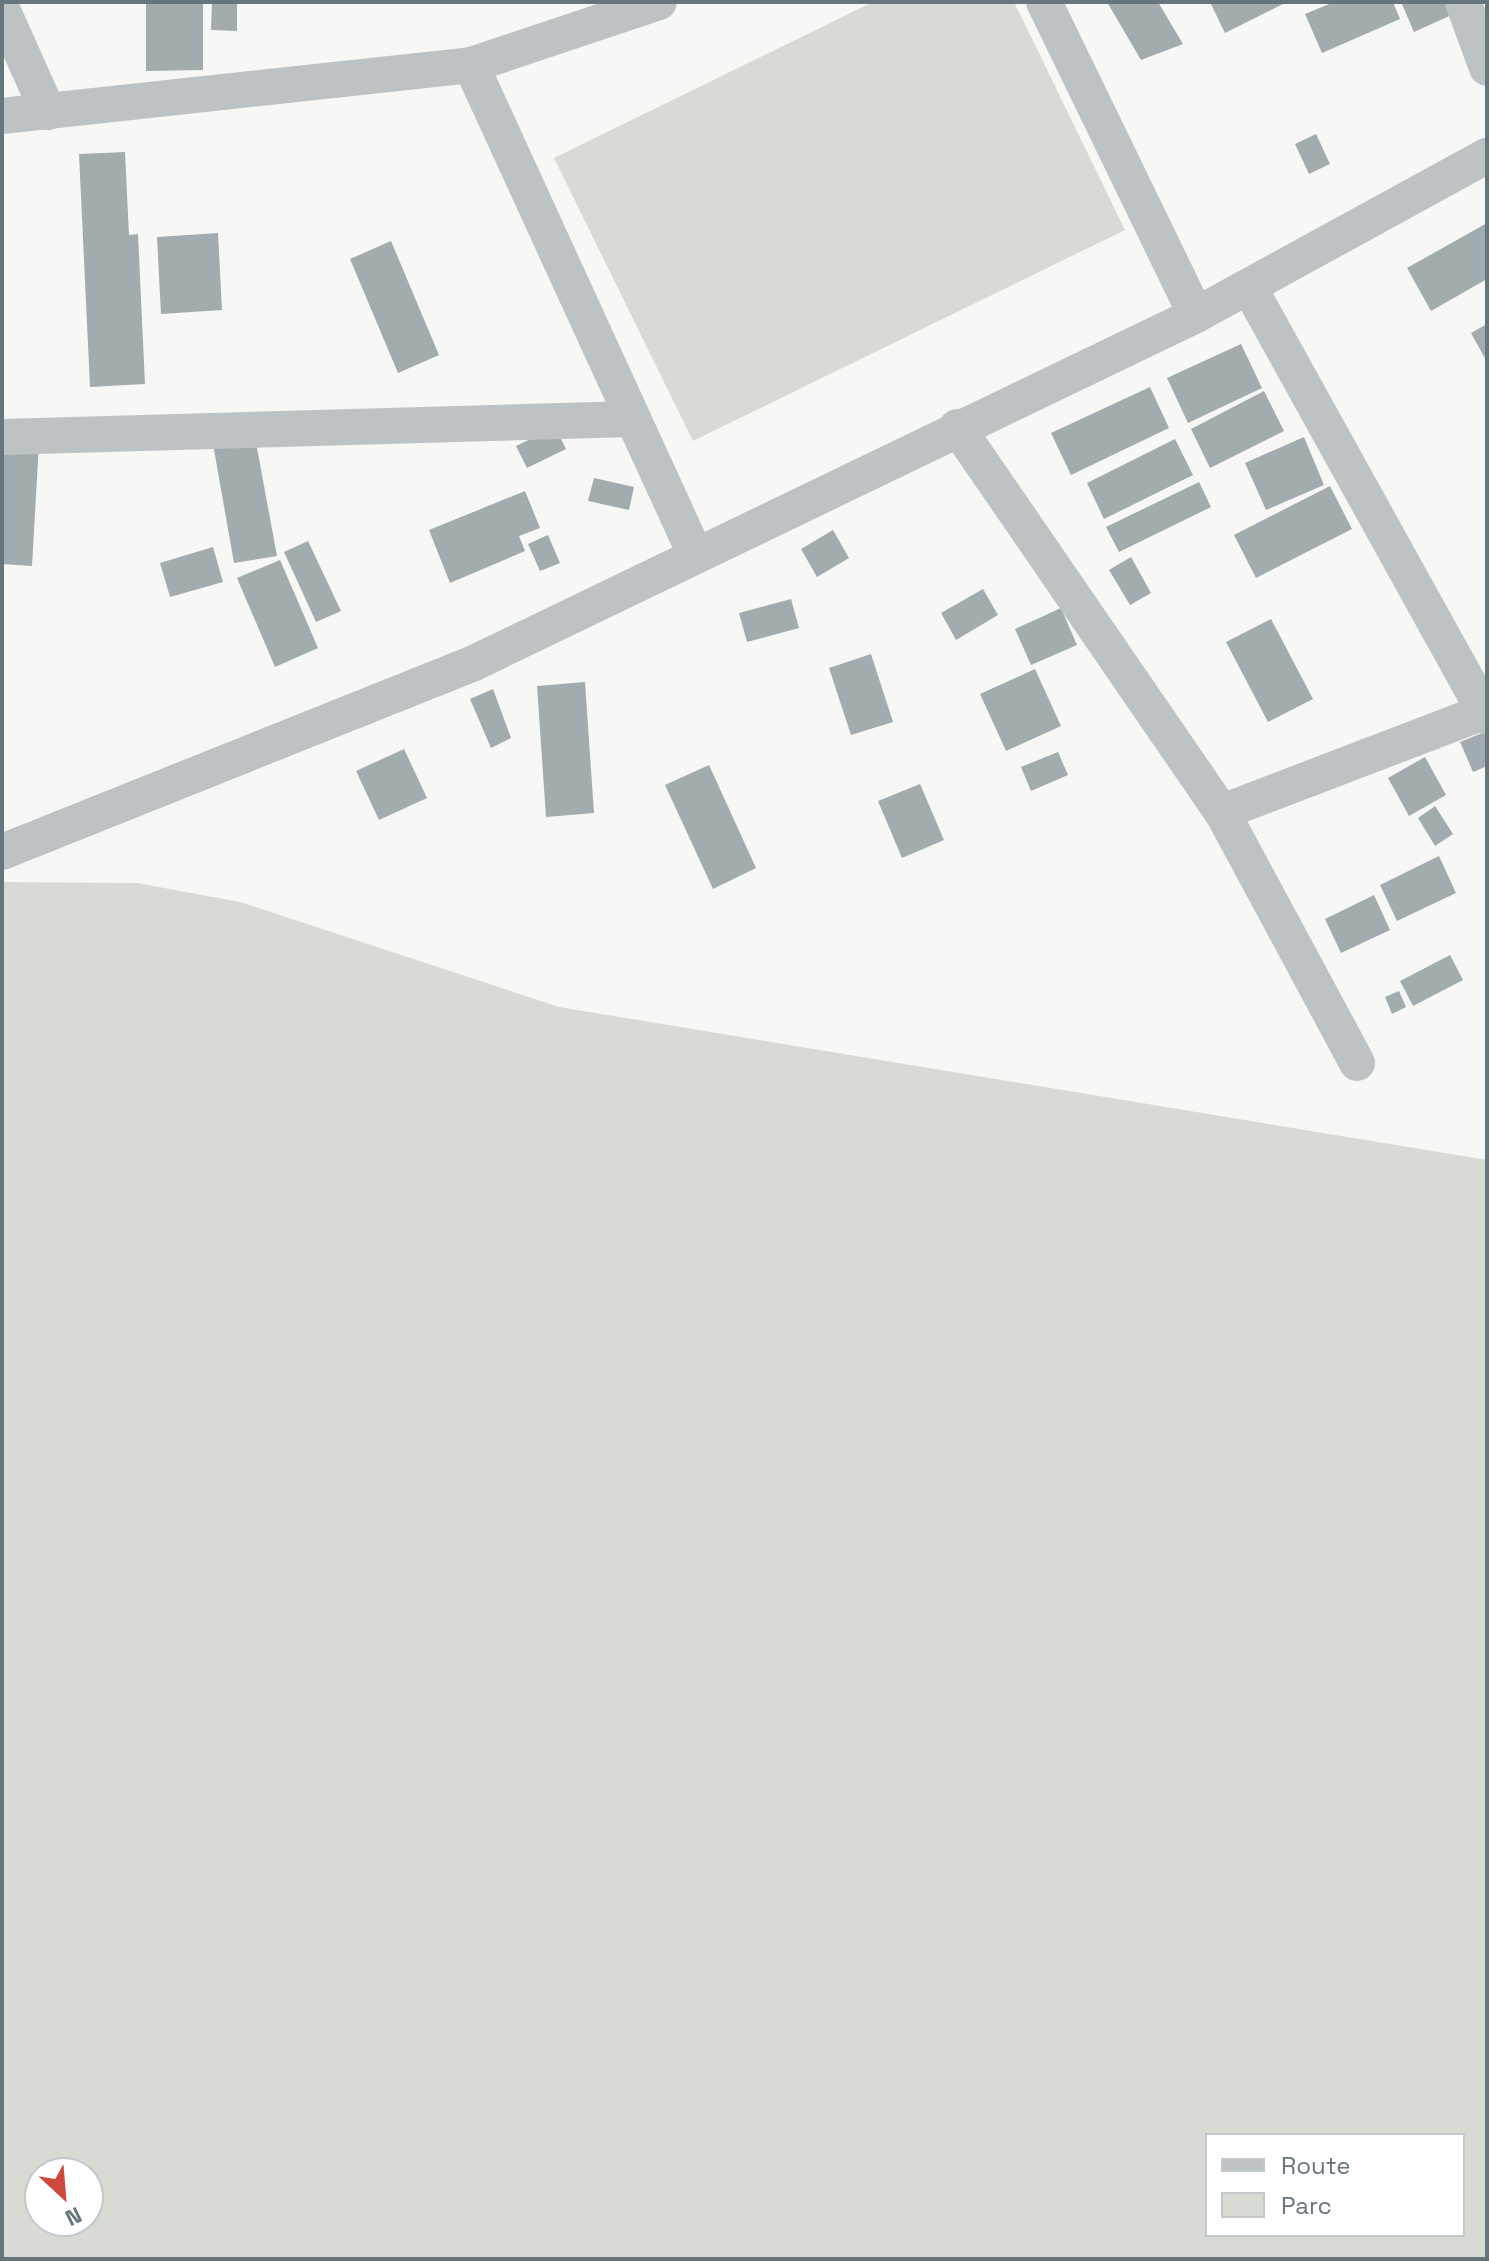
<!DOCTYPE html>
<style>
body{margin:0}
#map{position:relative;width:1489px;height:2261px;overflow:hidden;background:#f7f7f5;font-family:"Space Grotesk",sans-serif}
div>[style]{position:absolute}
.green>*{inset:0;background:#d8dbd4}
.building>*{inset:0;background:#a2acaf}
.minor>*{height:36px;margin:-18px;padding:0 18px;transform-origin:18px;border-radius:18px;background:#bdc2c4}
span{translate:-50% -50%;white-space:nowrap;text-align:center;line-height:1.15;-webkit-text-stroke:8px #fff;paint-order:stroke}
.frame{position:absolute;inset:0;border:4px solid #66767c;pointer-events:none}
.legend{position:absolute;left:1205px;top:2133px;width:260px;height:104px;box-sizing:border-box;background:#fff;border:2px solid #c2c8cb;margin:0;padding:10px 14px;list-style:none;font-size:24px;color:#66767c}
.legend li{display:flex;align-items:center;gap:16px;height:40px}
.legend b{width:40px;border:2px solid #c2c8cb}
.north{position:absolute;left:24px;top:2157px;width:80px;height:80px;box-sizing:border-box;background:#fff;border:2px solid #c2c8cb;border-radius:50%;rotate:154deg;font-size:22px;font-weight:700;line-height:32px;text-align:center;color:#66767c}
.north::after{content:'';display:block;margin:auto;width:28px;height:36px;background:#cf483d;clip-path:polygon(50% 0,100% 100%,50% 72%,0 100%)}
</style>
<div id="map">
<div class="green">
<i style="clip-path:polygon(873px 2px,1014px 2px,1125px 230px,693px 441px,554px 158px)"></i>
<i style="clip-path:polygon(evenodd,2px 882px,137px 883px,240px 902px,559px 1007px,1487px 1160px,1487px 2259px,2px 2259px,2px 882px,1207px 2135px,1463px 2135px,1463px 2235px,1207px 2235px,1207px 2135px,2px 882px,40px 2173px,88px 2173px,88px 2221px,40px 2221px,40px 2173px)"></i>
</div>
<div class="building">
<i style="clip-path:polygon(146px 2px,203px 2px,203px 70px,146px 71px)"></i>
<i style="clip-path:polygon(212px 2px,237px 2px,237px 31px,211px 30px)"></i>
<i style="clip-path:polygon(1107px 2px,1158px 2px,1183px 44px,1141px 60px)"></i>
<i style="clip-path:polygon(1210px 2px,1287px 2px,1225px 33px)"></i>
<i style="clip-path:polygon(1334px 2px,1393px 2px,1400px 19px,1322px 53px,1305px 14px)"></i>
<i style="clip-path:polygon(1401px 2px,1452px 2px,1456px 13px,1414px 32px)"></i>
<i style="clip-path:polygon(1316px 134px,1330px 164px,1309px 174px,1295px 144px)"></i>
<i style="clip-path:polygon(125px 152px,129px 235px,138px 234px,145px 384px,90px 387px,79px 154px)"></i>
<i style="clip-path:polygon(1487px 223px,1487px 279px,1431px 311px,1407px 268px)"></i>
<i style="clip-path:polygon(218px 233px,222px 310px,161px 314px,157px 237px)"></i>
<i style="clip-path:polygon(391px 241px,439px 355px,398px 373px,350px 259px)"></i>
<i style="clip-path:polygon(1487px 324px,1487px 362px,1471px 333px)"></i>
<i style="clip-path:polygon(1241px 344px,1262px 388px,1188px 423px,1167px 378px)"></i>
<i style="clip-path:polygon(1150px 387px,1169px 428px,1071px 475px,1051px 433px)"></i>
<i style="clip-path:polygon(1264px 391px,1284px 431px,1210px 468px,1191px 429px)"></i>
<i style="clip-path:polygon(555px 427px,566px 449px,527px 468px,516px 446px)"></i>
<i style="clip-path:polygon(255px 437px,277px 556px,234px 563px,213px 444px)"></i>
<i style="clip-path:polygon(1304px 437px,1324px 485px,1266px 510px,1245px 463px)"></i>
<i style="clip-path:polygon(1175px 439px,1193px 475px,1104px 519px,1087px 483px)"></i>
<i style="clip-path:polygon(2px 441px,39px 443px,32px 566px,2px 564px)"></i>
<i style="clip-path:polygon(594px 478px,634px 487px,629px 510px,588px 501px)"></i>
<i style="clip-path:polygon(1199px 482px,1211px 507px,1119px 552px,1106px 527px)"></i>
<i style="clip-path:polygon(1330px 486px,1352px 529px,1256px 578px,1234px 535px)"></i>
<i style="clip-path:polygon(525px 491px,540px 528px,519px 536px,525px 551px,450px 583px,429px 530px)"></i>
<i style="clip-path:polygon(833px 530px,849px 558px,817px 577px,801px 549px)"></i>
<i style="clip-path:polygon(548px 535px,560px 563px,540px 571px,528px 544px)"></i>
<i style="clip-path:polygon(308px 541px,341px 611px,316px 622px,284px 552px)"></i>
<i style="clip-path:polygon(213px 547px,223px 582px,170px 597px,160px 563px)"></i>
<i style="clip-path:polygon(1131px 557px,1151px 593px,1130px 605px,1109px 570px)"></i>
<i style="clip-path:polygon(280px 560px,318px 648px,275px 667px,237px 578px)"></i>
<i style="clip-path:polygon(983px 589px,998px 615px,956px 640px,941px 613px)"></i>
<i style="clip-path:polygon(791px 599px,799px 628px,747px 642px,739px 613px)"></i>
<i style="clip-path:polygon(1061px 608px,1077px 645px,1031px 665px,1015px 629px)"></i>
<i style="clip-path:polygon(1271px 619px,1313px 699px,1268px 722px,1226px 642px)"></i>
<i style="clip-path:polygon(871px 654px,893px 722px,851px 735px,829px 668px)"></i>
<i style="clip-path:polygon(1035px 669px,1061px 726px,1006px 751px,980px 694px)"></i>
<i style="clip-path:polygon(585px 682px,594px 813px,546px 817px,537px 686px)"></i>
<i style="clip-path:polygon(493px 689px,511px 738px,491px 748px,470px 699px)"></i>
<i style="clip-path:polygon(1487px 731px,1487px 766px,1473px 772px,1460px 742px)"></i>
<i style="clip-path:polygon(404px 749px,427px 798px,379px 820px,356px 771px)"></i>
<i style="clip-path:polygon(1058px 752px,1068px 775px,1031px 791px,1021px 767px)"></i>
<i style="clip-path:polygon(1425px 757px,1446px 795px,1409px 816px,1388px 778px)"></i>
<i style="clip-path:polygon(709px 765px,756px 868px,713px 889px,665px 785px)"></i>
<i style="clip-path:polygon(920px 784px,944px 840px,902px 858px,878px 801px)"></i>
<i style="clip-path:polygon(1435px 806px,1453px 834px,1435px 846px,1418px 818px)"></i>
<i style="clip-path:polygon(1439px 856px,1456px 893px,1397px 921px,1380px 885px)"></i>
<i style="clip-path:polygon(1374px 895px,1390px 930px,1341px 953px,1325px 919px)"></i>
<i style="clip-path:polygon(1450px 955px,1463px 980px,1413px 1006px,1400px 981px)"></i>
<i style="clip-path:polygon(1399px 991px,1406px 1007px,1392px 1014px,1385px 997px)"></i>
</div>
<div class="minor">
<i style="left:1044px;top:2px;width:348px;rotate:64.1deg"></i>
<i style="left:1196px;top:315px;width:332px;rotate:-28.7deg"></i>
<i style="left:1463px;top:2px;width:70px;rotate:70deg"></i>
<i style="left:2px;top:9px;width:113px;rotate:65.9deg"></i>
<i style="left:471px;top:65px;width:198px;rotate:-18.5deg"></i>
<i style="left:2px;top:116px;width:472px;rotate:-6.2deg"></i>
<i style="left:471px;top:65px;width:540px;rotate:65.38deg"></i>
<i style="left:1249px;top:287px;width:491px;rotate:61deg"></i>
<i style="left:957px;top:427px;width:467px;rotate:55.5deg"></i>
<i style="left:1222px;top:812px;width:285px;rotate:61.7deg"></i>
<i style="left:2px;top:437px;width:629px;rotate:-1.64deg"></i>
<i style="left:1222px;top:812px;width:284px;rotate:-20.9deg"></i>
<i style="left:2px;top:852px;width:508px;rotate:-21.82deg"></i>
<i style="left:474px;top:663px;width:801px;rotate:-25.73deg"></i>
</div>
<div class="frame"></div>
<ul class="legend">
<li><b style="height:10px;background:#bdc2c4"></b>Route</li>
<li><b style="height:22px;background:#d8dbd4"></b>Parc</li>
</ul>
<div class="north">N</div>
</div>
